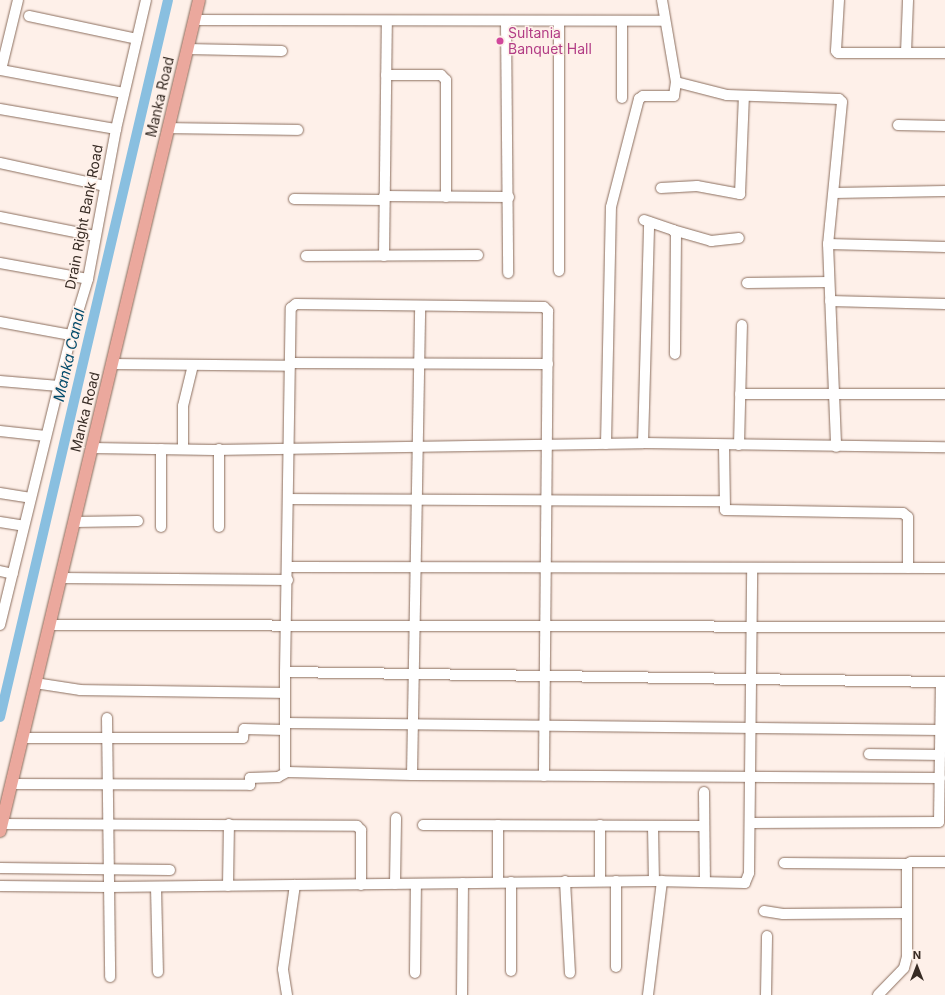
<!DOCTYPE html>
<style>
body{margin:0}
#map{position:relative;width:945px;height:995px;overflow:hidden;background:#fef0e9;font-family:Inter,sans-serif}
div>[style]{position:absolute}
.canal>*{height:10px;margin:-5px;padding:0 5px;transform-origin:5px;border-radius:5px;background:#89bfe0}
.roads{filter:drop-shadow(0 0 1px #8b6e5e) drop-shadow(0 0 1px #8b6e5e)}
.minor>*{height:10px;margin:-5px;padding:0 5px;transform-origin:5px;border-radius:5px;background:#fff}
.major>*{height:12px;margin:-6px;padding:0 6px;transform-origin:6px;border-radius:6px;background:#eba89d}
.dots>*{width:11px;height:11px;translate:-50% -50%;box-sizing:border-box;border:2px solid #fef0e9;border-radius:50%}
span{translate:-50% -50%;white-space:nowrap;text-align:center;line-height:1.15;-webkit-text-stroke:3px #fef0e9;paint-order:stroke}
.hotel-label{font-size:14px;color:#b23c85}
.left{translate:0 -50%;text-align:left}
.street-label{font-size:14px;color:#382c25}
.water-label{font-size:15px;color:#034b6b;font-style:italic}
.north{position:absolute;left:897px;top:947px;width:40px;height:40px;-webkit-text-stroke:3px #fef0e9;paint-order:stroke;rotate:0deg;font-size:11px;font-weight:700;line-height:16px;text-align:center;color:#382c25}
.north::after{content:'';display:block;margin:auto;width:14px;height:18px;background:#382c25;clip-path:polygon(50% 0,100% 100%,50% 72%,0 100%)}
</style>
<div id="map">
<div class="canal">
<i style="left:0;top:717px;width:736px;rotate:-76.81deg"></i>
</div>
<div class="roads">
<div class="minor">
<i style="left:18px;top:0;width:72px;rotate:103.7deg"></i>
<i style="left:1px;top:70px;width:125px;rotate:10.6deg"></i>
<i style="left:839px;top:0;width:51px;rotate:93.4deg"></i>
<i style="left:836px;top:51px;width:3px;rotate:45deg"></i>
<i style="left:838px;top:53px;width:107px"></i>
<i style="left:29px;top:16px;width:110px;rotate:12deg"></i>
<i style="left:194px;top:20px;width:470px;rotate:0.1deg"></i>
<i style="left:622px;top:21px;width:77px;rotate:90deg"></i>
<i style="left:506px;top:22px;width:251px;rotate:89.5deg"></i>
<i style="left:559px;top:22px;width:249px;rotate:90deg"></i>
<i style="left:187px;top:49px;width:95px;rotate:1.2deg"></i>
<i style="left:906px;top:53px;width:53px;rotate:-87.8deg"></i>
<i style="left:386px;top:75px;width:55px"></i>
<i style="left:441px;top:75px;width:7px;rotate:45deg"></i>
<i style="left:446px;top:80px;width:117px;rotate:90deg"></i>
<i style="left:676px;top:82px;width:53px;rotate:14.3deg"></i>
<i style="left:727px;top:95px;width:112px;rotate:2deg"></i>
<i style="left:839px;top:99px;width:4px;rotate:45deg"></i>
<i style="left:842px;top:102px;width:143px;rotate:95.6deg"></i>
<i style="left:828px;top:244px;width:203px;rotate:87.7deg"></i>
<i style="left:0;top:109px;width:118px;rotate:9.8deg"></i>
<i style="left:898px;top:125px;width:47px;rotate:1.2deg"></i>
<i style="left:168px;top:128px;width:130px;rotate:0.9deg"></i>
<i style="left:0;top:163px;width:107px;rotate:12.4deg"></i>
<i style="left:661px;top:188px;width:36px;rotate:-3deg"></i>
<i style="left:697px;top:186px;width:44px;rotate:10.5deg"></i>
<i style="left:740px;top:194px;width:98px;rotate:-87.7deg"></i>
<i style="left:834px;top:193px;width:111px;rotate:-1deg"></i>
<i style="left:384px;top:196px;width:125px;rotate:0.5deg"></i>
<i style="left:294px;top:199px;width:90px;rotate:0.6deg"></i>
<i style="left:0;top:217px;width:97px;rotate:11.3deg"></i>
<i style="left:644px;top:220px;width:31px;rotate:19deg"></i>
<i style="left:673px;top:230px;width:5px;rotate:53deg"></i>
<i style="left:676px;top:234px;width:120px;rotate:90.5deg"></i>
<i style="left:673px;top:230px;width:40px;rotate:16deg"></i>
<i style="left:711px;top:241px;width:28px;rotate:-6deg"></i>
<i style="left:828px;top:244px;width:117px;rotate:1.5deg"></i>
<i style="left:306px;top:256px;width:172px;rotate:-0.3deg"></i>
<i style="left:384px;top:256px;width:234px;rotate:-89.3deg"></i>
<i style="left:0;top:263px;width:89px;rotate:10.3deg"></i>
<i style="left:747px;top:283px;width:82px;rotate:-0.7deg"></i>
<i style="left:830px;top:301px;width:115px;rotate:1.5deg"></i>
<i style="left:0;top:322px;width:72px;rotate:10.4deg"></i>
<i style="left:290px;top:363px;width:258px;rotate:0.2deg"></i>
<i style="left:112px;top:364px;width:178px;rotate:0.6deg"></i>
<i style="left:0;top:381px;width:59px;rotate:4.8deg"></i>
<i style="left:740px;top:394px;width:205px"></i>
<i style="left:0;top:431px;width:46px;rotate:6.2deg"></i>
<i style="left:643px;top:443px;width:221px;rotate:-88.4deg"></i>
<i style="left:606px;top:444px;width:237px;rotate:-88.8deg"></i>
<i style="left:611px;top:207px;width:112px;rotate:-75.5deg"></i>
<i style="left:639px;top:99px;width:5px;rotate:-37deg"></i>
<i style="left:643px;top:96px;width:31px"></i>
<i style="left:674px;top:96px;width:14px;rotate:-82deg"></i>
<i style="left:676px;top:82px;width:83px;rotate:-99.7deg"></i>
<i style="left:724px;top:445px;width:65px;rotate:89.1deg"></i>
<i style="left:725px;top:510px;width:178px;rotate:1deg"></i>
<i style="left:903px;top:513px;width:6px;rotate:39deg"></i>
<i style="left:908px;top:517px;width:51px;rotate:90deg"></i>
<i style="left:739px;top:445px;width:120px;rotate:-88.6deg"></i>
<i style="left:92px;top:448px;width:122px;rotate:0.9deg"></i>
<i style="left:214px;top:450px;width:429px;rotate:-0.9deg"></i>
<i style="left:643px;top:443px;width:302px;rotate:0.8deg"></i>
<i style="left:161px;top:449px;width:78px;rotate:90deg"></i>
<i style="left:183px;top:449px;width:43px;rotate:-90deg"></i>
<i style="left:183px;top:406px;width:42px;rotate:-76.3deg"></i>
<i style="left:0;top:493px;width:31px;rotate:9deg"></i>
<i style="left:288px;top:499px;width:435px;rotate:0.3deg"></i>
<i style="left:0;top:522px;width:24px;rotate:9deg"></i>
<i style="left:74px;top:522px;width:64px;rotate:-0.9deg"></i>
<i style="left:219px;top:527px;width:78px;rotate:-90deg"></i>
<i style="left:288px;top:567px;width:657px;rotate:0.09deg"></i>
<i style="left:0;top:571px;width:13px;rotate:13deg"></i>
<i style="left:61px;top:578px;width:227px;rotate:0.5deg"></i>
<i style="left:0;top:625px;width:299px;rotate:-76.2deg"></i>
<i style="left:71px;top:335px;width:59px;rotate:-73.1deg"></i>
<i style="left:88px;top:279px;width:153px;rotate:-79.4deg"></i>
<i style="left:116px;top:129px;width:132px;rotate:-76.9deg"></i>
<i style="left:49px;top:625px;width:896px;rotate:0.13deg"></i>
<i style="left:285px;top:672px;width:660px;rotate:0.87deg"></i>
<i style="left:35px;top:683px;width:46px;rotate:8.8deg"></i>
<i style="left:80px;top:690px;width:205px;rotate:0.8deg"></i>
<i style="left:107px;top:718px;width:259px;rotate:89.3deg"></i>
<i style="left:285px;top:723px;width:656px;rotate:0.61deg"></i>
<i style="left:22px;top:738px;width:221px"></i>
<i style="left:243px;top:738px;width:9px;rotate:-84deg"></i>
<i style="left:244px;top:729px;width:41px;rotate:1.4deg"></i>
<i style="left:869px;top:754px;width:71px;rotate:0.8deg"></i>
<i style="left:287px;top:772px;width:4px;rotate:-117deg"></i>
<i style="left:285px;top:768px;width:96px;rotate:-90deg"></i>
<i style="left:285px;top:672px;width:364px;rotate:-89.1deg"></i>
<i style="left:291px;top:308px;width:6px;rotate:-39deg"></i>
<i style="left:296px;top:304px;width:248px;rotate:0.7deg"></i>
<i style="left:544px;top:307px;width:6px;rotate:45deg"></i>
<i style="left:548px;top:311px;width:465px;rotate:90.5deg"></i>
<i style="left:412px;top:775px;width:468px;rotate:-89deg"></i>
<i style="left:11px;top:784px;width:239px;rotate:0.2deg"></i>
<i style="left:250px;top:785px;width:7px;rotate:-90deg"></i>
<i style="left:250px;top:778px;width:28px;rotate:-2deg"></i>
<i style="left:278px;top:777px;width:10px;rotate:-29deg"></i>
<i style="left:287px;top:772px;width:125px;rotate:1.4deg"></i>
<i style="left:412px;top:775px;width:528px;rotate:0.33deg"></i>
<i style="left:704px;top:792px;width:90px;rotate:89.4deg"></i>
<i style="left:750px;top:823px;width:189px;rotate:-0.3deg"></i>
<i style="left:939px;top:822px;width:140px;rotate:-89.2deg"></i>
<i style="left:2px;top:824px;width:355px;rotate:0.3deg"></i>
<i style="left:357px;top:826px;width:6px;rotate:45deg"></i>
<i style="left:361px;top:830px;width:55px;rotate:90deg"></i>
<i style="left:423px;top:825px;width:281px;rotate:0.2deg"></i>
<i style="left:498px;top:825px;width:57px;rotate:90deg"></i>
<i style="left:600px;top:825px;width:56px;rotate:90deg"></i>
<i style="left:653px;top:826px;width:55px;rotate:89deg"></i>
<i style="left:784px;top:863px;width:123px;rotate:0.5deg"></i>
<i style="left:0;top:868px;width:170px;rotate:0.7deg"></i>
<i style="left:565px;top:881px;width:92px;rotate:86.9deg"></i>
<i style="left:616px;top:881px;width:86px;rotate:90deg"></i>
<i style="left:395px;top:884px;width:66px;rotate:-89.1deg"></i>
<i style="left:0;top:886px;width:109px;rotate:0.5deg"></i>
<i style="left:109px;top:887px;width:545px;rotate:-0.63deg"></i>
<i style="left:654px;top:881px;width:91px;rotate:1.3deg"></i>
<i style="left:745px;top:883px;width:11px;rotate:-68deg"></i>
<i style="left:749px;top:873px;width:305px;rotate:-89.4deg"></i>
<i style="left:228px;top:886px;width:62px;rotate:-89.1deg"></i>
<i style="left:156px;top:887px;width:85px;rotate:88.7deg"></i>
<i style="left:764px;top:911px;width:19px;rotate:9deg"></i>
<i style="left:783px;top:914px;width:124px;rotate:-0.5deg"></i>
<i style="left:511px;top:971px;width:89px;rotate:-90deg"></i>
<i style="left:415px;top:973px;width:89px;rotate:-89.4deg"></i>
<i style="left:287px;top:995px;width:26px;rotate:-99deg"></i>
<i style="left:283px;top:969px;width:85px;rotate:-81.9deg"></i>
<i style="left:462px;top:995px;width:112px;rotate:-89.5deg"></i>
<i style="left:648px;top:995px;width:115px;rotate:-83deg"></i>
<i style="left:766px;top:995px;width:59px;rotate:-89deg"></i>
<i style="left:878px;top:995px;width:37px;rotate:-46deg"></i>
<i style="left:904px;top:968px;width:11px;rotate:-75deg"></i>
<i style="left:907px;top:957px;width:93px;rotate:-90deg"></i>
<i style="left:907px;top:864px;width:4px;rotate:-27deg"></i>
<i style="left:911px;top:862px;width:34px"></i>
</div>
<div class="major">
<i style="left:0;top:831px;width:854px;rotate:-76.53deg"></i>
</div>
</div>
<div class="dots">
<i style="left:500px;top:41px;background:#d1479c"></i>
</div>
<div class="hotel-label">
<span class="left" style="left:508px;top:41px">Sultania<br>Banquet Hall</span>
</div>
<div class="street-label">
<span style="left:160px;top:97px;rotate:-77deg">Manka Road</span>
<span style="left:84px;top:217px;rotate:-79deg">Drain Right Bank Road</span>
<span style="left:85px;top:412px;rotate:-76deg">Manka Road</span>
</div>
<div class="water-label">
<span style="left:69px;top:355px;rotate:-77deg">Manka Canal</span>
</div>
<div class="north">N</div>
</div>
